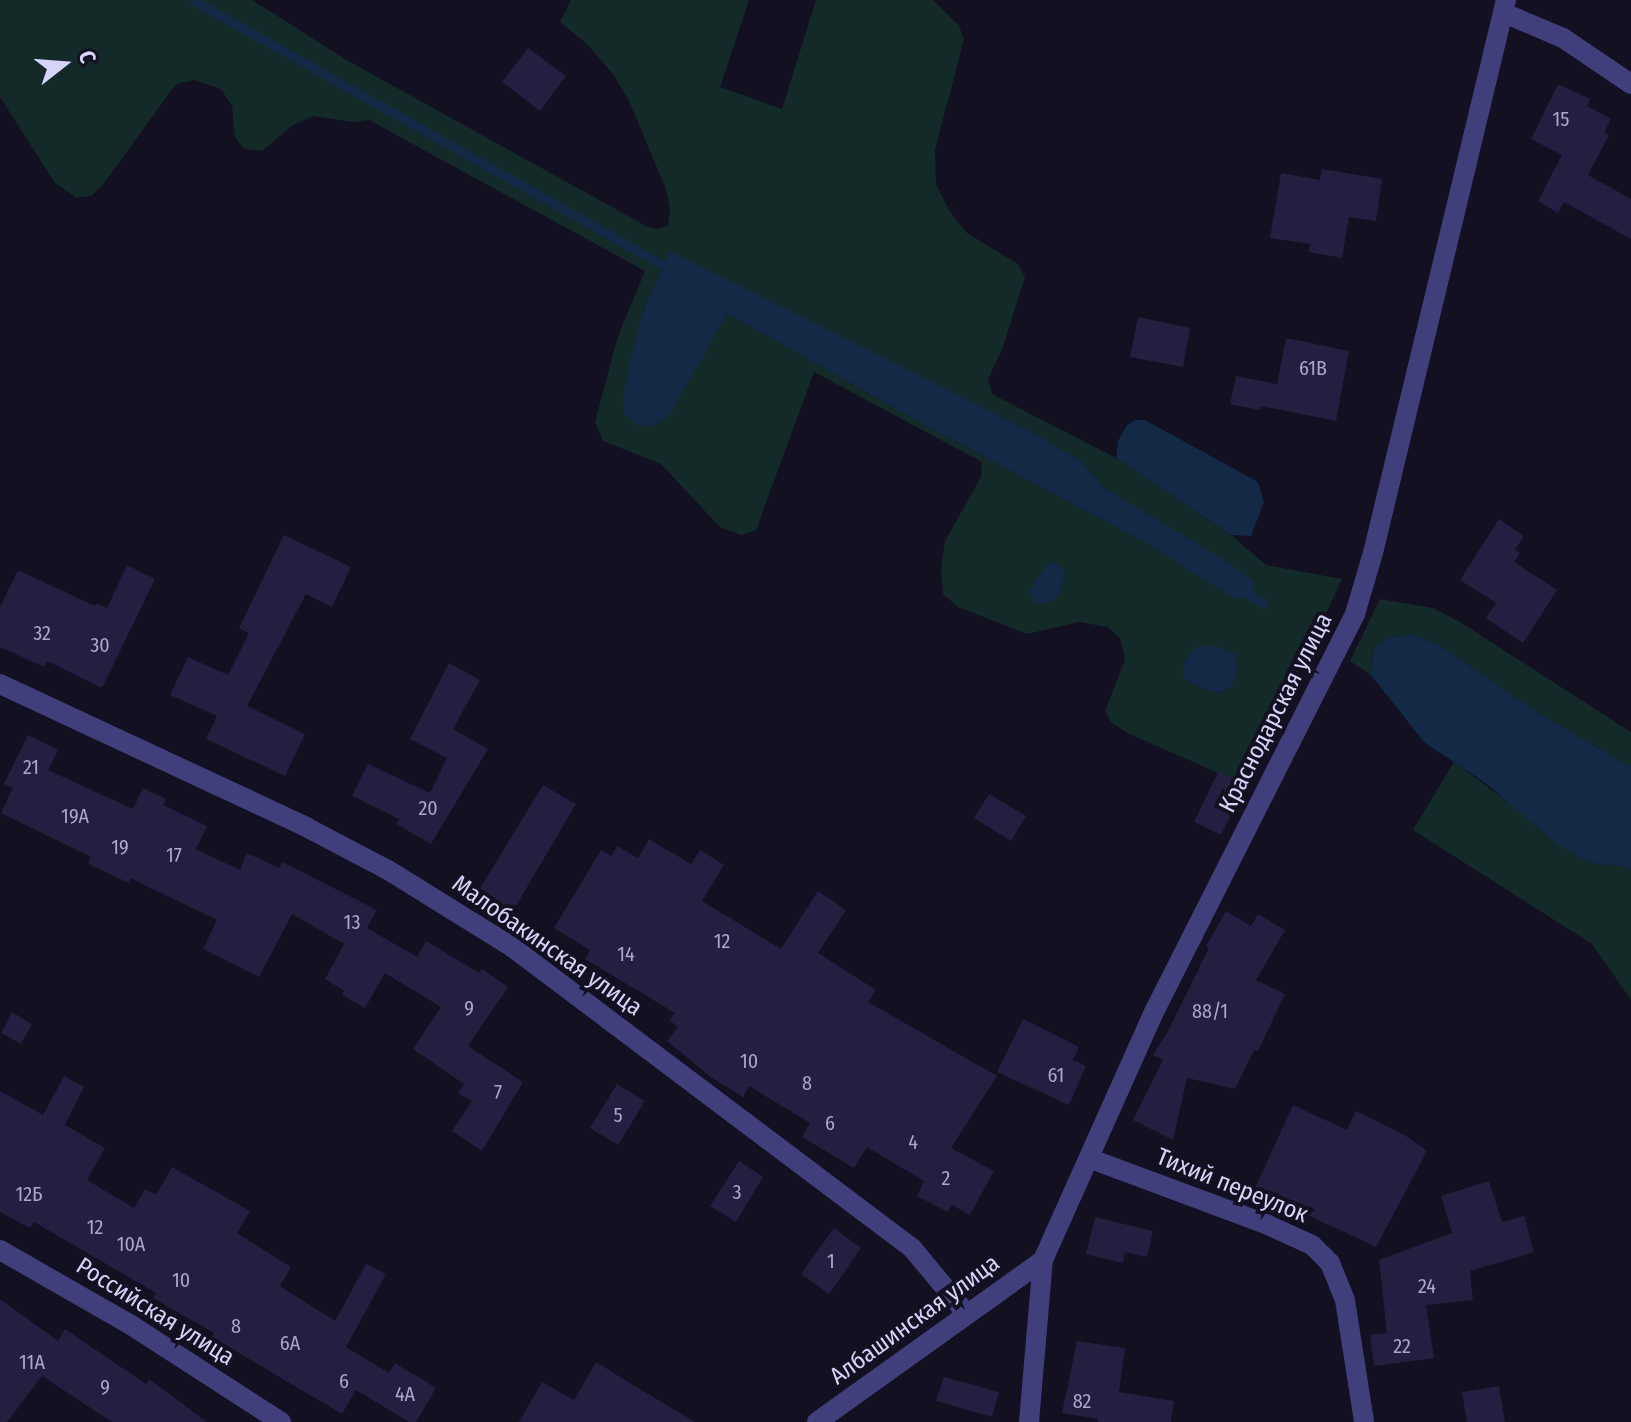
<!DOCTYPE html>
<meta charset="utf-8">
<style>
body{margin:0}
#map{position:relative;width:1631px;height:1422px;overflow:hidden;background:#121021;font-family:"Fira Sans Condensed",sans-serif}
div>[style]{position:absolute}
.green>*{inset:0;background:#132a29}
.water>*{inset:0;background:#142946}
.stream>*{height:9px;margin:-4.5px;padding:0 4.5px;transform-origin:4.5px;border-radius:4.5px;background:#142946}
.building>*{inset:0;background:#241e40}
.minor>*{height:20px;margin:-10px;padding:0 10px;transform-origin:10px;border-radius:10px;background:#403f7b}
span{translate:-50% -50%;white-space:nowrap;text-align:center;line-height:1.15;-webkit-text-stroke:8px #121021;paint-order:stroke}
.number-label{font-size:20px;color:#aaa6cc}
.number-label span{-webkit-text-stroke-width:0}
.street-label{font-size:24px;color:#d7d4fb}
.north{position:absolute;left:24px;top:24px;width:80px;height:80px;-webkit-text-stroke:6px #121021;paint-order:stroke;rotate:73deg;font-size:22px;font-weight:700;line-height:32px;text-align:center;color:#d7d4fb}
.north::after{content:'';display:block;margin:auto;width:28px;height:36px;background:#d7d4fb;clip-path:polygon(50% 0,100% 100%,50% 72%,0 100%)}
</style>
<div id="map">
<div class="green">
<i style="clip-path:polygon(evenodd,0 0,252px 0,350px 62px,648px 227px,659px 229px,668px 225px,670px 210px,666px 189px,629px 101px,613px 74px,587px 44px,560px 22px,571px 0,749px 0,720px 87px,782px 109px,816px 0,933px 0,959px 26px,964px 39px,935px 150px,936px 184px,950px 212px,967px 233px,1018px 264px,1025px 277px,1002px 350px,988px 379px,992px 394px,1116px 458px,1231px 535px,1266px 565px,1342px 579px,1246px 785px,1127px 733px,1111px 722px,1105px 711px,1125px 660px,1120px 638px,1108px 627px,1079px 622px,1027px 634px,958px 607px,943px 594px,941px 569px,945px 541px,981px 477px,982px 462px,814px 372px,756px 530px,741px 535px,720px 527px,661px 464px,603px 441px,595px 422px,618px 336px,645px 271px,369px 120px,352px 122px,313px 116px,293px 125px,262px 151px,244px 149px,235px 137px,232px 106px,221px 89px,194px 80px,176px 84px,102px 186px,91px 196px,77px 198px,55px 183px,0 97px,0 0,670px 252px,1029px 430px,1082px 462px,1104px 488px,1235px 598px,1146px 543px,923px 424px,727px 313px,641px 316px,670px 252px,0 0,1190px 652px,1232px 686px,1219px 693px,1200px 688px,1183px 678px,1183px 665px,1190px 652px)"></i>
<i style="clip-path:polygon(1380px 599px,1433px 608px,1460px 622px,1631px 732px,1631px 767px,1539px 713px,1439px 645px,1414px 635px,1390px 637px,1374px 648px,1371px 675px,1350px 661px)"></i>
<i style="clip-path:polygon(1454px 762px,1590px 863px,1627px 867px,1631px 871px,1631px 1000px,1592px 944px,1413px 830px)"></i>
</div>
<div class="water">
<i style="clip-path:polygon(670px 251px,1029px 430px,1082px 462px,1104px 488px,1229px 563px,1253px 581px,1255px 595px,1235px 599px,1146px 543px,923px 424px,727px 313px,671px 413px,654px 426px,636px 425px,624px 413px,623px 395px,641px 316px)"></i>
<i style="clip-path:polygon(1136px 420px,1145px 420px,1258px 482px,1264px 502px,1251px 536px,1231px 535px,1116px 458px,1118px 441px,1127px 425px)"></i>
<i style="clip-path:polygon(1049px 562px,1056px 563px,1064px 572px,1061px 592px,1051px 602px,1036px 604px,1029px 591px)"></i>
<i style="clip-path:polygon(1414px 635px,1439px 645px,1539px 713px,1631px 767px,1631px 871px,1627px 867px,1590px 863px,1557px 844px,1488px 785px,1424px 742px,1371px 675px,1374px 648px,1390px 637px)"></i>
<i style="clip-path:polygon(1199px 646px,1216px 646px,1235px 654px,1237px 668px,1232px 686px,1218px 693px,1200px 688px,1183px 678px,1183px 665px,1190px 652px)"></i>
</div>
<div class="stream">
<i style="left:193px;top:0;width:553px;rotate:29.44deg"></i>
<i style="left:1241px;top:591px;width:26px;rotate:29deg"></i>
</div>
<div class="building">
<i style="clip-path:polygon(528px 48px,566px 76px,540px 111px,502px 82px)"></i>
<i style="clip-path:polygon(1558px 84px,1590px 99px,1587px 106px,1611px 119px,1604px 133px,1609px 135px,1588px 175px,1631px 199px,1631px 239px,1564px 202px,1558px 213px,1538px 201px,1562px 155px,1531px 139px)"></i>
<i style="clip-path:polygon(1322px 169px,1382px 179px,1376px 221px,1349px 217px,1342px 258px,1309px 252px,1310px 244px,1270px 238px,1281px 173px,1320px 180px)"></i>
<i style="clip-path:polygon(1138px 317px,1190px 328px,1183px 367px,1130px 357px)"></i>
<i style="clip-path:polygon(1286px 338px,1349px 351px,1336px 421px,1261px 406px,1260px 410px,1230px 404px,1236px 376px,1277px 384px)"></i>
<i style="clip-path:polygon(1499px 519px,1524px 536px,1515px 550px,1520px 553px,1514px 562px,1557px 590px,1523px 643px,1486px 618px,1496px 603px,1460px 580px)"></i>
<i style="clip-path:polygon(284px 535px,351px 567px,332px 607px,306px 594px,247px 706px,305px 734px,285px 776px,206px 739px,217px 716px,170px 695px,188px 657px,228px 675px,249px 633px,239px 628px)"></i>
<i style="clip-path:polygon(127px 565px,155px 579px,102px 688px,47px 661px,44px 667px,0 647px,0 607px,18px 570px,95px 606px,97px 603px,107px 608px)"></i>
<i style="clip-path:polygon(449px 663px,480px 680px,453px 729px,488px 749px,431px 844px,396px 824px,399px 819px,352px 796px,368px 764px,430px 793px,447px 758px,410px 739px)"></i>
<i style="clip-path:polygon(28px 735px,58px 750px,48px 770px,133px 809px,143px 788px,166px 799px,163px 805px,207px 826px,196px 849px,240px 870px,247px 853px,279px 868px,282px 862px,377px 910px,367px 928px,417px 957px,426px 941px,479px 973px,482px 969px,508px 987px,468px 1046px,523px 1082px,482px 1151px,452px 1131px,472px 1101px,458px 1093px,464px 1084px,413px 1049px,441px 1007px,385px 973px,365px 1008px,342px 995px,344px 991px,325px 979px,344px 944px,292px 914px,259px 977px,203px 949px,217px 920px,130px 878px,129px 883px,88px 864px,91px 857px,1px 813px,13px 788px,4px 784px)"></i>
<i style="clip-path:polygon(1218px 772px,1246px 785px,1221px 835px,1194px 822px)"></i>
<i style="clip-path:polygon(543px 785px,576px 804px,513px 911px,479px 890px)"></i>
<i style="clip-path:polygon(989px 794px,1026px 816px,1011px 841px,974px 818px)"></i>
<i style="clip-path:polygon(649px 839px,691px 864px,700px 850px,724px 865px,702px 901px,781px 949px,818px 891px,846px 910px,818px 953px,876px 990px,868px 1002px,997px 1076px,951px 1148px,994px 1171px,970px 1215px,952px 1205px,948px 1212px,917px 1196px,924px 1181px,867px 1147px,854px 1168px,802px 1137px,810px 1123px,749px 1086px,743px 1097px,712px 1078px,667px 1041px,678px 1027px,669px 1020px,675px 1013px,585px 959px,590px 950px,554px 928px,601px 850px,611px 856px,617px 846px,638px 858px)"></i>
<i style="clip-path:polygon(1226px 911px,1251px 926px,1258px 914px,1285px 930px,1256px 980px,1285px 994px,1258px 1051px,1254px 1050px,1235px 1089px,1187px 1078px,1173px 1140px,1133px 1120px,1163px 1060px,1153px 1055px,1167px 1033px,1209px 948px,1206px 946px)"></i>
<i style="clip-path:polygon(12px 1012px,32px 1024px,21px 1044px,1px 1033px)"></i>
<i style="clip-path:polygon(1023px 1019px,1079px 1047px,1073px 1060px,1086px 1066px,1069px 1105px,997px 1072px)"></i>
<i style="clip-path:polygon(64px 1076px,84px 1087px,65px 1125px,105px 1148px,87px 1180px,134px 1208px,145px 1189px,156px 1195px,172px 1167px,250px 1211px,237px 1233px,291px 1267px,280px 1286px,335px 1321px,366px 1264px,386px 1274px,346px 1347px,389px 1373px,395px 1363px,436px 1388px,416px 1422px,409px 1422px,356px 1390px,342px 1414px,212px 1337px,214px 1333px,153px 1298px,156px 1293px,34px 1222px,30px 1228px,0 1212px,0 1091px,43px 1115px)"></i>
<i style="clip-path:polygon(617px 1084px,645px 1101px,618px 1145px,590px 1128px)"></i>
<i style="clip-path:polygon(1293px 1105px,1347px 1130px,1356px 1111px,1406px 1136px,1427px 1151px,1376px 1247px,1254px 1190px)"></i>
<i style="clip-path:polygon(739px 1161px,763px 1177px,736px 1222px,710px 1206px)"></i>
<i style="clip-path:polygon(1489px 1181px,1502px 1222px,1524px 1216px,1534px 1252px,1470px 1271px,1473px 1300px,1426px 1305px,1434px 1358px,1374px 1366px,1370px 1335px,1387px 1333px,1379px 1260px,1452px 1233px,1441px 1196px)"></i>
<i style="clip-path:polygon(1095px 1217px,1153px 1231px,1147px 1257px,1125px 1252px,1123px 1263px,1086px 1254px)"></i>
<i style="clip-path:polygon(834px 1228px,861px 1248px,829px 1294px,801px 1274px)"></i>
<i style="clip-path:polygon(0 1299px,58px 1341px,65px 1329px,146px 1384px,149px 1379px,207px 1422px,112px 1422px,42px 1376px,7px 1422px,0 1422px)"></i>
<i style="clip-path:polygon(1077px 1341px,1125px 1348px,1119px 1392px,1174px 1401px,1171px 1422px,1098px 1422px,1098px 1419px,1062px 1413px)"></i>
<i style="clip-path:polygon(596px 1362px,628px 1382px,695px 1422px,519px 1422px,542px 1382px,574px 1400px)"></i>
<i style="clip-path:polygon(944px 1377px,999px 1392px,992px 1417px,936px 1401px)"></i>
<i style="clip-path:polygon(1499px 1386px,1505px 1422px,1467px 1422px,1462px 1392px)"></i>
</div>
<div class="minor">
<i style="left:1504px;top:13px;width:64px;rotate:23deg"></i>
<i style="left:1563px;top:38px;width:82px;rotate:34.1deg"></i>
<i style="left:0;top:684px;width:338px;rotate:25deg"></i>
<i style="left:306px;top:827px;width:93px;rotate:27.7deg"></i>
<i style="left:388px;top:870px;width:146px;rotate:31.8deg"></i>
<i style="left:512px;top:947px;width:501px;rotate:36.96deg"></i>
<i style="left:912px;top:1248px;width:85px;rotate:50.3deg"></i>
<i style="left:1091px;top:1159px;width:189px;rotate:20.4deg"></i>
<i style="left:1268px;top:1225px;width:48px;rotate:24.4deg"></i>
<i style="left:1312px;top:1245px;width:25px;rotate:45deg"></i>
<i style="left:1330px;top:1263px;width:40px;rotate:68deg"></i>
<i style="left:1345px;top:1300px;width:123px;rotate:81.1deg"></i>
<i style="left:0;top:1250px;width:151px;rotate:29.8deg"></i>
<i style="left:131px;top:1325px;width:179px;rotate:32.9deg"></i>
<i style="left:817px;top:1422px;width:278px;rotate:-35.6deg"></i>
<i style="left:1029px;top:1422px;width:163px;rotate:-85.1deg"></i>
<i style="left:1043px;top:1260px;width:274px;rotate:-65.9deg"></i>
<i style="left:1155px;top:1010px;width:444px;rotate:-63.2deg"></i>
<i style="left:1355px;top:614px;width:64px;rotate:-73.6deg"></i>
<i style="left:1373px;top:553px;width:569px;rotate:-76.48deg"></i>
</div>
<div class="number-label">
<span style="left:1561px;top:119px">15</span>
<span style="left:1313px;top:368px">61В</span>
<span style="left:42px;top:633px">32</span>
<span style="left:100px;top:645px">30</span>
<span style="left:31px;top:767px">21</span>
<span style="left:428px;top:808px">20</span>
<span style="left:75px;top:816px">19А</span>
<span style="left:120px;top:847px">19</span>
<span style="left:174px;top:855px">17</span>
<span style="left:352px;top:922px">13</span>
<span style="left:722px;top:941px">12</span>
<span style="left:626px;top:954px">14</span>
<span style="left:469px;top:1008px">9</span>
<span style="left:1210px;top:1011px">88/1</span>
<span style="left:749px;top:1061px">10</span>
<span style="left:1056px;top:1075px">61</span>
<span style="left:807px;top:1083px">8</span>
<span style="left:498px;top:1092px">7</span>
<span style="left:618px;top:1115px">5</span>
<span style="left:830px;top:1123px">6</span>
<span style="left:913px;top:1142px">4</span>
<span style="left:946px;top:1178px">2</span>
<span style="left:737px;top:1192px">3</span>
<span style="left:29px;top:1194px">12Б</span>
<span style="left:95px;top:1227px">12</span>
<span style="left:131px;top:1244px">10А</span>
<span style="left:831px;top:1261px">1</span>
<span style="left:181px;top:1280px">10</span>
<span style="left:1427px;top:1286px">24</span>
<span style="left:236px;top:1326px">8</span>
<span style="left:290px;top:1343px">6А</span>
<span style="left:1402px;top:1346px">22</span>
<span style="left:32px;top:1362px">11А</span>
<span style="left:344px;top:1381px">6</span>
<span style="left:105px;top:1387px">9</span>
<span style="left:405px;top:1394px">4А</span>
<span style="left:1082px;top:1401px">82</span>
</div>
<div class="street-label">
<span style="left:1276px;top:713px;rotate:-63deg">Краснодарская улица</span>
<span style="left:547px;top:946px;rotate:35deg">Малобакинская улица</span>
<span style="left:1232px;top:1186px;rotate:22deg">Тихий переулок</span>
<span style="left:155px;top:1312px;rotate:32deg">Российская улица</span>
<span style="left:915px;top:1320px;rotate:-36deg">Албашинская улица</span>
</div>
<div class="north">С</div>
</div>
